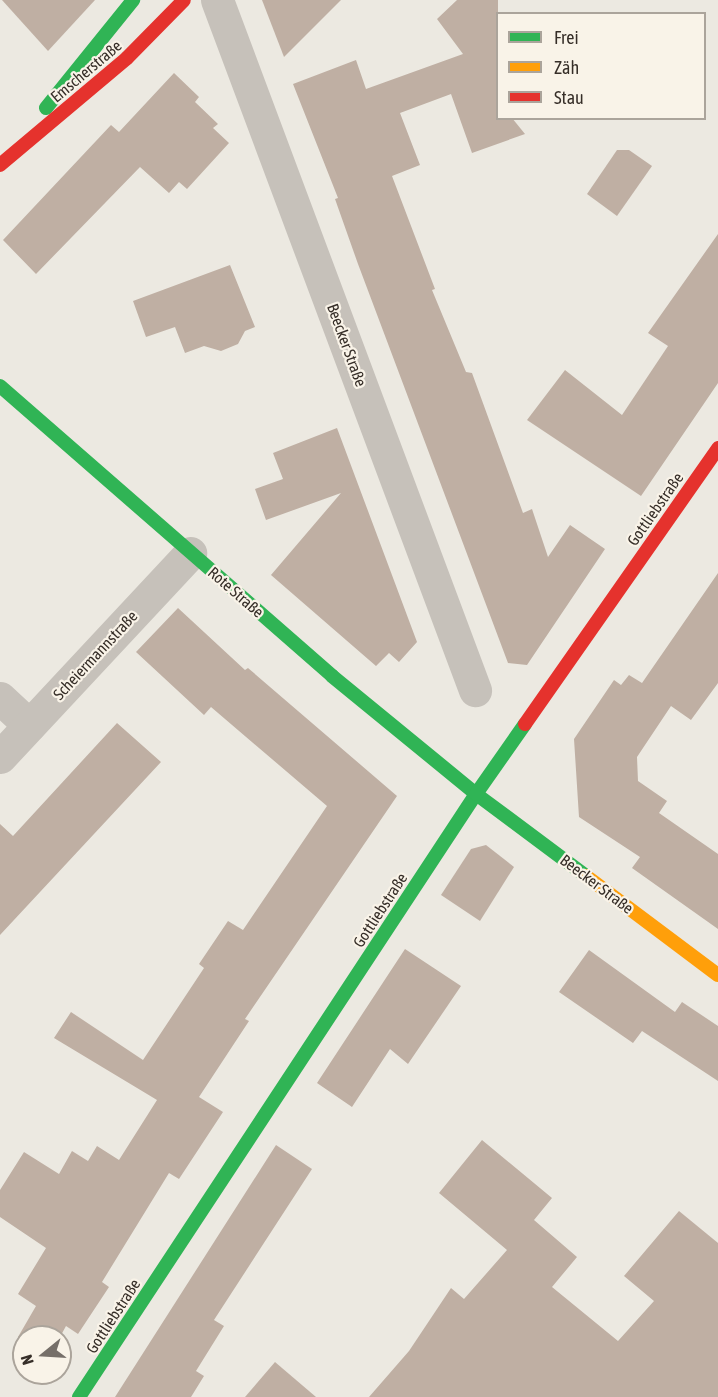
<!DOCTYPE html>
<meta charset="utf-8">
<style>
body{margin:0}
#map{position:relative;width:718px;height:1397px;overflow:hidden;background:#ece9e1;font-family:"Asap Condensed",sans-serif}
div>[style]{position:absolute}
.building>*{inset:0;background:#bfafa3}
.street>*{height:33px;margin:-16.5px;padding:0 16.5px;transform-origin:16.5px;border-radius:16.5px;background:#c6c1ba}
.fast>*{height:14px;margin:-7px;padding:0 7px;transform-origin:7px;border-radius:7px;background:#30b455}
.slow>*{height:14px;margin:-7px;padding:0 7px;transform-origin:7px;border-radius:7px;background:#ff9f0a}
.jam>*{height:14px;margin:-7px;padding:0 7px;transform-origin:7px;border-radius:7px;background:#e5322d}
span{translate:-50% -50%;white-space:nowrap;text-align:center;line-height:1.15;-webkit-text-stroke:4.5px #f9f3e8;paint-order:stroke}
.street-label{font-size:16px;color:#362e28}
.legend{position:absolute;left:496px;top:12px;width:210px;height:108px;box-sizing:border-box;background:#f9f3e8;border:2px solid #aba49b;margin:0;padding:8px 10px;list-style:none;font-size:18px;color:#362e28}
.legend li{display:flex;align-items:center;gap:12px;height:30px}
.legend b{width:30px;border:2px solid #aba49b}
.north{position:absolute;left:12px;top:1325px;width:60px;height:60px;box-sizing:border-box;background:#f9f3e8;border:2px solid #aba49b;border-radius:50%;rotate:252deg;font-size:16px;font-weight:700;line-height:24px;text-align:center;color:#362e28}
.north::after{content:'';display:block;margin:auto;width:21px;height:27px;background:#766f69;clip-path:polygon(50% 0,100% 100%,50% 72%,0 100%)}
</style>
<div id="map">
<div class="building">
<i style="clip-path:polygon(2px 0,95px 0,48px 51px)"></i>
<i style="clip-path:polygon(262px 0,341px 0,284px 57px)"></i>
<i style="clip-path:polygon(457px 0,498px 0,498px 118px,512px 118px,525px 134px,472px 153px,451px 94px,400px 113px,420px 165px,392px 176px,435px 289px,432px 290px,466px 372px,472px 373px,523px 513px,532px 509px,548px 557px,570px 525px,605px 549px,527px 665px,508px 663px,358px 264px,335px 199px,338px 198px,293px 84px,356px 60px,366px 89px,463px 54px,437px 19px)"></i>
<i style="clip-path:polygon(174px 73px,199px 97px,195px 102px,218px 124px,213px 128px,229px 143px,187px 189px,179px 182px,169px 193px,140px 167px,36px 274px,3px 240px,111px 125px,119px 132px)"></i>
<i style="clip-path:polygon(617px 150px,629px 150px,652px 166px,617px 216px,587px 194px)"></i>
<i style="clip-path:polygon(718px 234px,718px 383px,641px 496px,527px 420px,565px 370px,622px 415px,668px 346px,648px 333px)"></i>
<i style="clip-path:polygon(230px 265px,255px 327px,245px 331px,238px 344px,221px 351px,204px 346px,185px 353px,175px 327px,146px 337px,133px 301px)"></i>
<i style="clip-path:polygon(337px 428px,417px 642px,399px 662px,389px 653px,376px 666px,271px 575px,341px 493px,266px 520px,255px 489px,283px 479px,273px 453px)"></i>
<i style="clip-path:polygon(718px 573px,718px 683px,691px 720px,671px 706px,637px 757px,638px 781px,667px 801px,659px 813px,718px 854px,718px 929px,632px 868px,640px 857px,579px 817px,574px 739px,614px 680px,621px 685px,629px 675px,642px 683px)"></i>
<i style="clip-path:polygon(178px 608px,245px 670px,248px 668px,397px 796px,245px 1019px,249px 1021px,199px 1097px,223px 1112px,179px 1179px,169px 1173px,102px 1282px,109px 1287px,78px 1334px,66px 1326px,60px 1337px,18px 1337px,36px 1306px,18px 1294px,46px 1248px,0 1217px,0 1190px,24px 1152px,59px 1174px,72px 1151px,88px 1161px,97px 1146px,119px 1160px,157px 1100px,54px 1038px,71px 1012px,143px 1060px,204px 968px,199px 964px,228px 921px,243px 930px,327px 806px,211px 707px,204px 715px,136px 652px)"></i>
<i style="clip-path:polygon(117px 723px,161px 762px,0 935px,0 824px,13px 836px)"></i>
<i style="clip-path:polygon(486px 845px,514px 867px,480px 921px,441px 895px,471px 849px)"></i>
<i style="clip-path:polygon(405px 949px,461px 986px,408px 1064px,390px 1049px,352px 1107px,317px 1083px)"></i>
<i style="clip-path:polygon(589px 950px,675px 1012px,682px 1002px,718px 1026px,718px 1081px,642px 1031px,633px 1043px,559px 992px)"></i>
<i style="clip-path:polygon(482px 1140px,552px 1198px,534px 1220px,577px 1257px,552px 1287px,618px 1341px,654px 1301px,624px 1276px,679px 1211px,718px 1243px,718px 1397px,369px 1397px,409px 1351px,451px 1288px,464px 1299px,507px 1250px,439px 1193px)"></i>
<i style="clip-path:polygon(276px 1145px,312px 1169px,214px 1320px,224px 1326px,196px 1371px,204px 1376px,191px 1397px,115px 1397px)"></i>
<i style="clip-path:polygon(275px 1362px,316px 1397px,245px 1397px)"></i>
</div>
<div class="street">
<i style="left:217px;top:0;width:737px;rotate:69.5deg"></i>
<i style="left:0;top:698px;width:40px;rotate:43deg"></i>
<i style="left:0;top:757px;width:279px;rotate:-47deg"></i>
</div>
<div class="fast">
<i style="left:46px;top:108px;width:139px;rotate:-51.1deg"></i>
<i style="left:0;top:386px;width:441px;rotate:41.1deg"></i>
<i style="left:332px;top:676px;width:186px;rotate:39.3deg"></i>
<i style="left:476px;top:794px;width:137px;rotate:36.7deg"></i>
<i style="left:79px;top:1397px;width:722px;rotate:-56.64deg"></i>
<i style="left:476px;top:794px;width:85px;rotate:-55deg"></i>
</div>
<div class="slow">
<i style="left:586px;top:876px;width:165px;rotate:36.9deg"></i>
</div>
<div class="jam">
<i style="left:0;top:165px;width:166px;rotate:-40.1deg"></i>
<i style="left:127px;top:58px;width:81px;rotate:-45.5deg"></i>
<i style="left:525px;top:724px;width:337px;rotate:-55deg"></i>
</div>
<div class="street-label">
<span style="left:86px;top:71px;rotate:-40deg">Emscherstraße</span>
<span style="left:347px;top:345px;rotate:70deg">Beecker Straße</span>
<span style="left:655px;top:509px;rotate:-55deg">Gottliebstraße</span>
<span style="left:236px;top:592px;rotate:41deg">Rote Straße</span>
<span style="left:95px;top:655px;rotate:-47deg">Scheiermannstraße</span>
<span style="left:597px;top:884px;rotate:37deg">Beecker Straße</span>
<span style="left:380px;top:910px;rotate:-57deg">Gottliebstraße</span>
<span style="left:113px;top:1316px;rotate:-57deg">Gottliebstraße</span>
</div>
<ul class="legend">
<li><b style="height:8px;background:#30b455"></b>Frei</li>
<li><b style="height:8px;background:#ff9f0a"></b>Zäh</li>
<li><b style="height:8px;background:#e5322d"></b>Stau</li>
</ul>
<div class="north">N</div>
</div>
